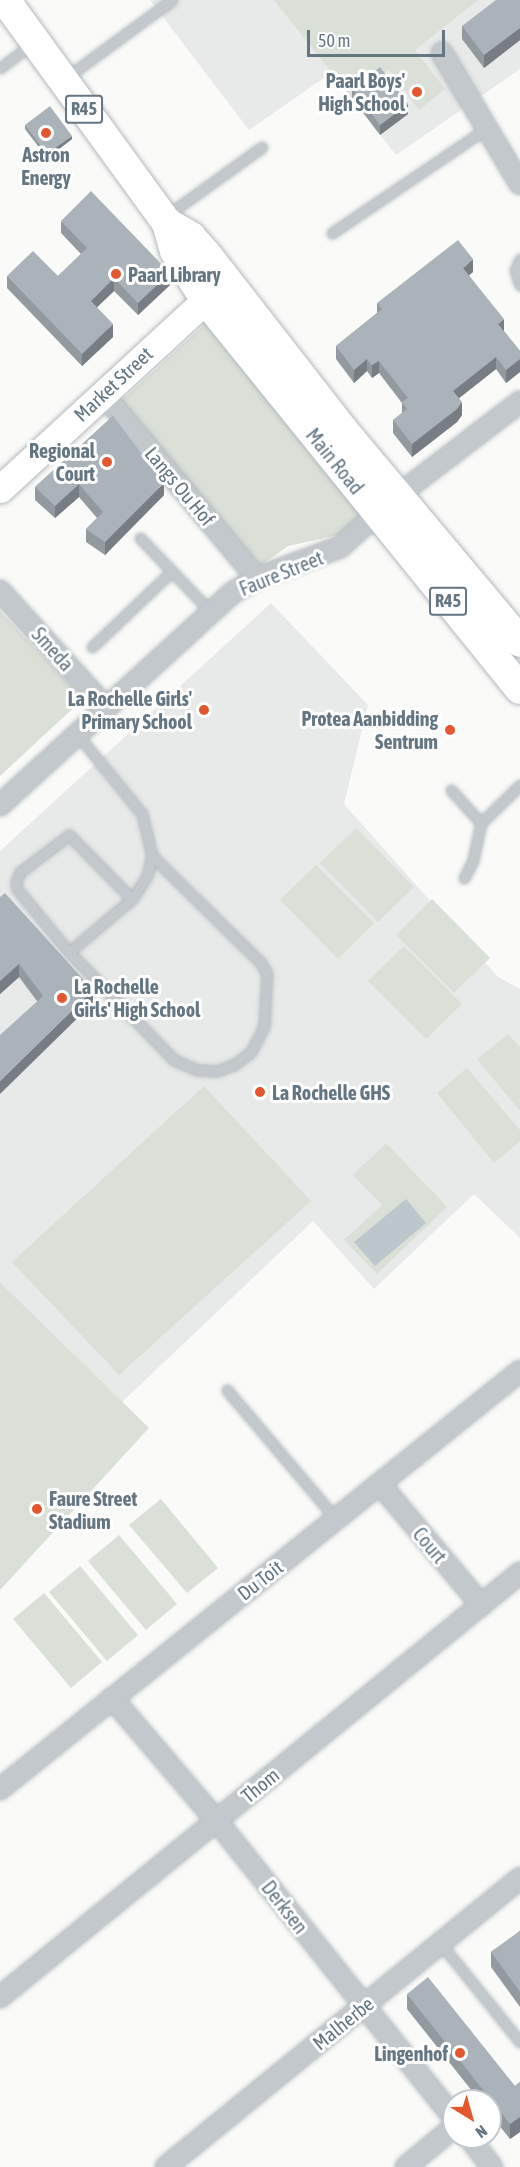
<!DOCTYPE html>
<style>
body{margin:0}
#map{position:relative;width:520px;height:2167px;overflow:hidden;background:#fafaf8;font-family:"Asap Condensed",sans-serif}
div>[style]{position:absolute}
.built>*{inset:0;background:#e8e9e9}
.green>*{inset:0;background:#dadfd7}
.water>*{inset:0;background:#bbc7cb}
.roads{filter:drop-shadow(0 0 2px #b3babf) drop-shadow(0 0 2px #b3babf)}
.service>*{height:9px;margin:-4.5px;padding:0 4.5px;transform-origin:4.5px;border-radius:4.5px;background:#c3c8cc}
.minor>*{height:20px;margin:-10px;padding:0 10px;transform-origin:10px;border-radius:10px;background:#c3c8cc}
.secondary>*{height:27px;margin:-13.5px;padding:0 13.5px;transform-origin:13.5px;border-radius:13.5px;background:#fff}
.primary>*{height:30px;margin:-15px;padding:0 15px;transform-origin:15px;border-radius:15px;background:#fff}
.wall>*{inset:0;background:#929a9f}
.shaded-wall>*{inset:0;background:#777d82}
.building>*{inset:0;background:#aab3b9}
.dots>*{width:16px;height:16px;translate:-50% -50%;box-sizing:border-box;border:3px solid #fff;border-radius:50%}
span{translate:-50% -50%;white-space:nowrap;text-align:center;line-height:1.15;-webkit-text-stroke:6px #fff;paint-order:stroke}
.shield-label span{padding:2px 4px;background:#fff;border:2px solid;border-radius:4px;-webkit-text-stroke-width:0}
.shield-label{font-size:18px;color:#657683;font-weight:700}
.poi-label{font-size:20px;color:#657683;font-weight:700}
.right{translate:-100% -50%;text-align:right}
.left{translate:0 -50%;text-align:left}
.street-label{font-size:20px;color:#657683}
.north{position:absolute;left:442px;top:2089px;width:60px;height:60px;box-sizing:border-box;background:#fff;border:2px solid #c1c8cd;border-radius:50%;rotate:143deg;font-size:16px;font-weight:700;line-height:24px;text-align:center;color:#657683}
.north::after{content:'';display:block;margin:auto;width:21px;height:27px;background:#e4572e;clip-path:polygon(50% 0,100% 100%,50% 72%,0 100%)}
.scale{position:absolute;left:307px;top:30px;width:138px;height:27px;box-sizing:border-box;border:3px solid #657683;border-top:0;padding-left:8px;font-size:18px;line-height:21px;white-space:nowrap;color:#657683;-webkit-text-stroke:4px #fff;paint-order:stroke}
</style>
<div id="map">
<div class="built">
<i style="clip-path:polygon(150px 0,520px 0,520px 69px,396px 155px,331px 73px,249px 130px)"></i>
<i style="clip-path:polygon(271px 603px,368px 705px,344px 804px,498px 977px,520px 989px,520px 1238px,474px 1194px,374px 1289px,313px 1221px,122px 1402px,0 1282px,0 851px)"></i>
</div>
<div class="green">
<i style="clip-path:polygon(274px 0,478px 0,415px 50px,445px 89px,419px 110px,389px 70px,352px 98px)"></i>
<i style="clip-path:polygon(207px 322px,375px 512px,352px 532px,288px 546px,260px 566px,121px 401px)"></i>
<i style="clip-path:polygon(0 611px,83px 699px,0 776px)"></i>
<i style="clip-path:polygon(356px 828px,414px 887px,378px 922px,320px 863px)"></i>
<i style="clip-path:polygon(316px 865px,374px 923px,338px 959px,280px 900px)"></i>
<i style="clip-path:polygon(432px 899px,490px 958px,454px 993px,396px 935px)"></i>
<i style="clip-path:polygon(404px 946px,462px 1004px,426px 1039px,368px 981px)"></i>
<i style="clip-path:polygon(508px 1034px,520px 1048px,520px 1111px,477px 1059px)"></i>
<i style="clip-path:polygon(467px 1068px,520px 1130px,520px 1141px,494px 1163px,437px 1093px)"></i>
<i style="clip-path:polygon(204px 1086px,311px 1201px,119px 1375px,12px 1262px)"></i>
<i style="clip-path:polygon(386px 1143px,447px 1207px,377px 1274px,344px 1240px,382px 1205px,353px 1175px)"></i>
<i style="clip-path:polygon(0 1282px,149px 1428px,0 1590px)"></i>
<i style="clip-path:polygon(161px 1499px,218px 1568px,187px 1593px,129px 1525px)"></i>
<i style="clip-path:polygon(119px 1535px,177px 1604px,146px 1630px,88px 1561px)"></i>
<i style="clip-path:polygon(80px 1566px,138px 1635px,107px 1661px,49px 1592px)"></i>
<i style="clip-path:polygon(44px 1593px,102px 1662px,71px 1688px,13px 1619px)"></i>
</div>
<div class="water">
<i style="clip-path:polygon(406px 1199px,426px 1223px,375px 1266px,354px 1242px)"></i>
</div>
<div class="roads">
<div class="service">
<i style="left:0;top:68px;width:39px;rotate:-37deg"></i>
<i style="left:67px;top:77px;width:130px;rotate:-36.3deg"></i>
<i style="left:166px;top:216px;width:118px;rotate:-35.7deg"></i>
<i style="left:332px;top:233px;width:187px;rotate:-34.1deg"></i>
<i style="left:520px;top:259px;width:12px;rotate:114deg"></i>
<i style="left:515px;top:270px;width:16px;rotate:72deg"></i>
<i style="left:140px;top:538px;width:103px;rotate:46.2deg"></i>
<i style="left:92px;top:647px;width:110px;rotate:-43.5deg"></i>
<i style="left:451px;top:790px;width:45px;rotate:47.7deg"></i>
<i style="left:464px;top:878px;width:20px;rotate:-63deg"></i>
<i style="left:473px;top:860px;width:38px;rotate:-78deg"></i>
<i style="left:481px;top:823px;width:54px;rotate:-44.3deg"></i>
<i style="left:132px;top:899px;width:90px;rotate:-134.5deg"></i>
<i style="left:69px;top:835px;width:61px;rotate:142.9deg"></i>
<i style="left:20px;top:872px;width:11px;rotate:112deg"></i>
<i style="left:16px;top:882px;width:7px;rotate:82deg"></i>
<i style="left:17px;top:889px;width:82px;rotate:50.5deg"></i>
<i style="left:69px;top:952px;width:151px;rotate:45.8deg"></i>
<i style="left:174px;top:1060px;width:26px;rotate:23deg"></i>
<i style="left:198px;top:1070px;width:19px;rotate:3deg"></i>
<i style="left:217px;top:1071px;width:19px;rotate:-21deg"></i>
<i style="left:235px;top:1064px;width:20px;rotate:-37deg"></i>
<i style="left:251px;top:1052px;width:28px;rotate:-63deg"></i>
<i style="left:264px;top:1027px;width:53px;rotate:-86.8deg"></i>
<i style="left:267px;top:974px;width:13px;rotate:-119deg"></i>
<i style="left:261px;top:963px;width:153px;rotate:-135.5deg"></i>
<i style="left:69px;top:952px;width:82px;rotate:-40.1deg"></i>
<i style="left:132px;top:899px;width:27px;rotate:-57deg"></i>
<i style="left:147px;top:876px;width:21px;rotate:-76deg"></i>
<i style="left:152px;top:856px;width:43px;rotate:-103.4deg"></i>
<i style="left:142px;top:814px;width:103px;rotate:-129.1deg"></i>
<i style="left:227px;top:1390px;width:169px;rotate:49.8deg"></i>
<i style="left:441px;top:1944px;width:126px;rotate:51.1deg"></i>
</div>
<div class="minor">
<i style="left:442px;top:53px;width:152px;rotate:59.2deg"></i>
<i style="left:103px;top:394px;width:240px;rotate:50.1deg"></i>
<i style="left:0;top:591px;width:158px;rotate:47.8deg"></i>
<i style="left:0;top:805px;width:314px;rotate:-42.4deg"></i>
<i style="left:232px;top:593px;width:29px;rotate:-31deg"></i>
<i style="left:257px;top:578px;width:89px;rotate:-20.5deg"></i>
<i style="left:340px;top:547px;width:76px;rotate:-41.8deg"></i>
<i style="left:397px;top:496px;width:155px;rotate:-37.4deg"></i>
<i style="left:380px;top:1484px;width:158px;rotate:50.1deg"></i>
<i style="left:112px;top:1698px;width:160px;rotate:49.6deg"></i>
<i style="left:216px;top:1820px;width:381px;rotate:51.4deg"></i>
<i style="left:0;top:1789px;width:667px;rotate:-38.79deg"></i>
<i style="left:0;top:1997px;width:671px;rotate:-39.19deg"></i>
<i style="left:469px;top:2137px;width:38px;rotate:53deg"></i>
<i style="left:166px;top:2167px;width:457px;rotate:-39.2deg"></i>
<i style="left:406px;top:2167px;width:62px;rotate:-39.8deg"></i>
</div>
<div class="secondary">
<i style="left:0;top:489px;width:301px;rotate:-42.6deg"></i>
</div>
<div class="primary">
<i style="left:5px;top:0;width:276px;rotate:54deg"></i>
<i style="left:167px;top:223px;width:29px;rotate:74deg"></i>
<i style="left:175px;top:251px;width:57px;rotate:58deg"></i>
<i style="left:205px;top:299px;width:501px;rotate:51.07deg"></i>
<i style="left:167px;top:223px;width:28px;rotate:30deg"></i>
<i style="left:191px;top:237px;width:23px;rotate:49deg"></i>
<i style="left:206px;top:254px;width:223px;rotate:52.1deg"></i>
<i style="left:343px;top:430px;width:276px;rotate:50.1deg"></i>
</div>
</div>
<div class="wall">
<i style="clip-path:polygon(520px 0,520px 40px,484px 68px,462px 39px,462px 26px)"></i>
<i style="clip-path:polygon(352px 88px,408px 114px,380px 135px,352px 98px)"></i>
<i style="clip-path:polygon(25px 125px,72px 139px,47px 158px,25px 129px)"></i>
<i style="clip-path:polygon(61px 221px,170px 285px,138px 315px,114px 291px,97px 307px,113px 337px,82px 366px,7px 288px,7px 276px,58px 276px,81px 254px,61px 233px)"></i>
<i style="clip-path:polygon(473px 272px,469px 275px,504px 331px,520px 351px,520px 372px,506px 383px,496px 369px,459px 398px,462px 415px,457px 422px,412px 457px,393px 433px,393px 420px,402px 413px,402px 403px,379px 373px,372px 378px,367px 371px,354px 383px,336px 359px,336px 346px,377px 313px,377px 303px)"></i>
<i style="clip-path:polygon(113px 416px,164px 495px,105px 555px,86px 542px,86px 529px,97px 518px,79px 497px,55px 518px,35px 500px,35px 487px)"></i>
<i style="clip-path:polygon(0 897px,93px 1003px,37px 1001px,19px 977px,0 994px)"></i>
<i style="clip-path:polygon(520px 1931px,520px 2007px,491px 1967px,491px 1952px)"></i>
<i style="clip-path:polygon(407px 1994px,515px 2086px,520px 2082px,520px 2132px,510px 2139px,490px 2114px,490px 2101px,480px 2101px,407px 2009px)"></i>
</div>
<div class="shaded-wall">
<i style="clip-path:polygon(520px 28px,520px 40px,484px 68px,484px 55px)"></i>
<i style="clip-path:polygon(408px 104px,408px 114px,380px 135px,380px 125px)"></i>
<i style="clip-path:polygon(72px 136px,72px 139px,47px 158px,47px 154px)"></i>
<i style="clip-path:polygon(473px 259px,473px 272px,463px 280px,463px 268px)"></i>
<i style="clip-path:polygon(170px 273px,170px 285px,138px 315px,138px 303px)"></i>
<i style="clip-path:polygon(114px 278px,114px 291px,91px 313px,91px 301px)"></i>
<i style="clip-path:polygon(504px 319px,504px 332px,498px 324px)"></i>
<i style="clip-path:polygon(113px 324px,113px 337px,82px 366px,82px 354px)"></i>
<i style="clip-path:polygon(496px 357px,496px 369px,453px 403px,453px 391px)"></i>
<i style="clip-path:polygon(367px 359px,367px 371px,354px 383px,354px 370px)"></i>
<i style="clip-path:polygon(520px 359px,520px 372px,506px 383px,506px 370px)"></i>
<i style="clip-path:polygon(379px 361px,379px 373px,372px 378px,372px 365px)"></i>
<i style="clip-path:polygon(462px 402px,462px 415px,457px 422px,412px 457px,412px 444px)"></i>
<i style="clip-path:polygon(164px 483px,164px 495px,105px 555px,105px 542px)"></i>
<i style="clip-path:polygon(79px 484px,79px 497px,55px 518px,55px 506px)"></i>
<i style="clip-path:polygon(19px 964px,19px 977px,0 994px,0 981px)"></i>
<i style="clip-path:polygon(93px 990px,93px 1003px,0 1094px,0 1081px)"></i>
<i style="clip-path:polygon(520px 2117px,520px 2132px,510px 2139px,510px 2124px)"></i>
</div>
<div class="building">
<i style="clip-path:polygon(496px 0,520px 0,520px 28px,484px 55px,462px 26px)"></i>
<i style="clip-path:polygon(380px 67px,408px 104px,380px 125px,352px 88px)"></i>
<i style="clip-path:polygon(50px 106px,72px 136px,47px 154px,25px 125px)"></i>
<i style="clip-path:polygon(91px 191px,170px 273px,138px 303px,114px 278px,91px 301px,113px 324px,82px 354px,7px 276px,33px 251px,58px 276px,87px 248px,61px 221px)"></i>
<i style="clip-path:polygon(458px 240px,473px 259px,463px 268px,504px 319px,498px 324px,520px 351px,520px 359px,506px 370px,496px 357px,453px 391px,462px 402px,457px 409px,412px 444px,393px 420px,407px 409px,402px 402px,408px 398px,379px 361px,372px 365px,367px 359px,354px 370px,336px 346px,382px 309px,377px 303px)"></i>
<i style="clip-path:polygon(113px 416px,164px 483px,105px 542px,86px 529px,103px 512px,79px 484px,55px 506px,35px 487px)"></i>
<i style="clip-path:polygon(5px 893px,93px 990px,0 1081px,0 1035px,43px 996px,19px 964px,0 981px,0 897px)"></i>
<i style="clip-path:polygon(520px 1931px,520px 1992px,491px 1952px)"></i>
<i style="clip-path:polygon(428px 1977px,515px 2086px,520px 2082px,520px 2117px,510px 2124px,407px 1994px)"></i>
</div>
<div class="dots">
<i style="left:417px;top:92px;background:#e4572e"></i>
<i style="left:46px;top:133px;background:#e4572e"></i>
<i style="left:116px;top:274px;background:#e4572e"></i>
<i style="left:107px;top:462px;background:#e4572e"></i>
<i style="left:204px;top:710px;background:#e4572e"></i>
<i style="left:450px;top:730px;background:#e4572e"></i>
<i style="left:62px;top:998px;background:#e4572e"></i>
<i style="left:260px;top:1092px;background:#e4572e"></i>
<i style="left:37px;top:1509px;background:#e4572e"></i>
<i style="left:460px;top:2053px;background:#e4572e"></i>
</div>
<div class="shield-label">
<span style="left:84px;top:109px">R45</span>
<span style="left:448px;top:601px">R45</span>
</div>
<div class="poi-label">
<span class="right" style="left:405px;top:92px">Paarl Boys'<br>High School</span>
<span style="left:46px;top:166px">Astron<br>Energy</span>
<span class="left" style="left:128px;top:274px">Paarl Library</span>
<span class="right" style="left:95px;top:462px">Regional<br>Court</span>
<span class="right" style="left:192px;top:710px">La Rochelle Girls'<br>Primary School</span>
<span class="right" style="left:438px;top:730px">Protea Aanbidding<br>Sentrum</span>
<span class="left" style="left:74px;top:998px">La Rochelle<br>Girls' High School</span>
<span class="left" style="left:272px;top:1092px">La Rochelle GHS</span>
<span class="left" style="left:49px;top:1510px">Faure Street<br>Stadium</span>
<span class="right" style="left:448px;top:2053px">Lingenhof</span>
</div>
<div class="street-label">
<span style="left:113px;top:384px;rotate:-43deg">Market Street</span>
<span style="left:335px;top:461px;rotate:51deg">Main Road</span>
<span style="left:180px;top:486px;rotate:50deg">Langs Ou Hof</span>
<span style="left:281px;top:573px;rotate:-22deg">Faure Street</span>
<span style="left:53px;top:649px;rotate:48deg">Smeda</span>
<span style="left:430px;top:1545px;rotate:50deg">Court</span>
<span style="left:260px;top:1580px;rotate:-38deg">Du Toit</span>
<span style="left:260px;top:1785px;rotate:-39deg">Thom</span>
<span style="left:285px;top:1907px;rotate:52deg">Derksen</span>
<span style="left:343px;top:2023px;rotate:-39deg">Malherbe</span>
</div>
<div class="north">N</div>
<div class="scale">50 m</div>
</div>
